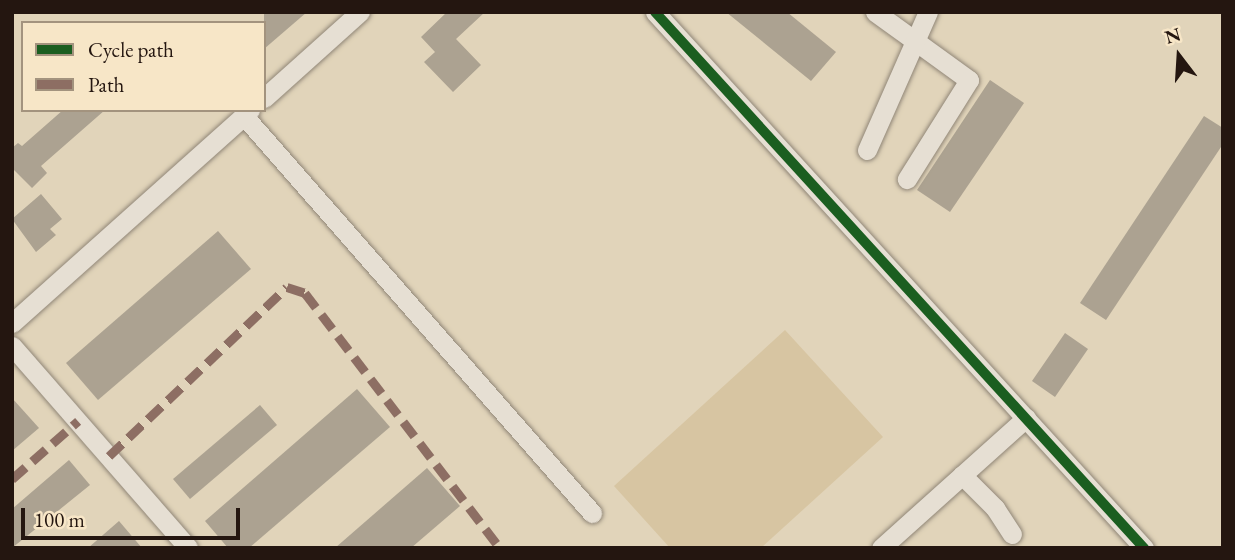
<!DOCTYPE html>
<style>
body{margin:0}
#map{position:relative;width:1235px;height:560px;overflow:hidden;background:#e1d4ba;font-family:"EB Garamond",serif}
div>[style]{position:absolute}
.green>*{inset:0;background:#d7c5a2}
.building>*{inset:0;background:#aca291}
.roads{filter:drop-shadow(0 0 2px #908677) drop-shadow(0 0 2px #908677)}
.minor>*{height:19px;margin:-9.5px;padding:0 9.5px;transform-origin:9.5px;border-radius:9.5px;background:#e6dfd3}
.quiet>*{height:9px;margin-top:-4.5px;transform-origin:0;background:repeating-linear-gradient(90deg,#8d6e63 0 18px,transparent 0 27px)}
.cycleway>*{height:10px;margin:-5px;padding:0 5px;transform-origin:5px;border-radius:5px;background:#1b5e20}
span{translate:-50% -50%;white-space:nowrap;text-align:center;line-height:1.15;-webkit-text-stroke:7px #f7e6c7;paint-order:stroke}
.frame{position:absolute;inset:0;border:14px solid #241610;pointer-events:none}
.legend{position:absolute;left:21px;top:21px;width:245px;height:91px;box-sizing:border-box;background:#f7e6c7;border:2px solid #a3937e;margin:0;padding:9px 12px;list-style:none;font-size:21px;color:#241610}
.legend li{display:flex;align-items:center;gap:14px;height:35px}
.legend b{width:35px;border:2px solid #a3937e}
.north{position:absolute;left:1144px;top:21px;width:70px;height:70px;-webkit-text-stroke:5px #f7e6c7;paint-order:stroke;rotate:343deg;font-size:19px;font-weight:700;line-height:28px;text-align:center;color:#241610}
.north::after{content:'';display:block;margin:auto;width:24px;height:32px;background:#241610;clip-path:polygon(50% 0,100% 100%,50% 72%,0 100%)}
.scale{position:absolute;left:21px;top:508px;width:219px;height:32px;box-sizing:border-box;border:4px solid #241610;border-top:0;padding-left:9px;font-size:21px;line-height:24px;white-space:nowrap;color:#241610;-webkit-text-stroke:5px #f7e6c7;paint-order:stroke}
</style>
<div id="map">
<div class="green">
<i style="clip-path:polygon(785px 330px,883px 437px,761px 548px,670px 548px,614px 486px)"></i>
</div>
<div class="building">
<i style="clip-path:polygon(264px 12px,307px 12px,264px 49px)"></i>
<i style="clip-path:polygon(447px 12px,485px 12px,456px 39px,481px 65px,453px 92px,424px 62px,435px 52px,421px 37px)"></i>
<i style="clip-path:polygon(726px 12px,787px 12px,836px 52px,811px 81px)"></i>
<i style="clip-path:polygon(990px 80px,1024px 103px,950px 212px,917px 190px)"></i>
<i style="clip-path:polygon(63px 110px,105px 110px,41px 166px,47px 173px,32px 188px,12px 168px,12px 148px,18px 143px,22px 146px)"></i>
<i style="clip-path:polygon(1204px 116px,1223px 128px,1223px 144px,1106px 320px,1080px 303px)"></i>
<i style="clip-path:polygon(41px 194px,62px 219px,50px 229px,56px 235px,36px 252px,12px 219px)"></i>
<i style="clip-path:polygon(218px 231px,251px 269px,98px 400px,66px 363px)"></i>
<i style="clip-path:polygon(1065px 333px,1088px 349px,1055px 397px,1032px 381px)"></i>
<i style="clip-path:polygon(357px 389px,390px 427px,249px 548px,228px 548px,205px 521px)"></i>
<i style="clip-path:polygon(12px 398px,39px 428px,12px 451px)"></i>
<i style="clip-path:polygon(260px 405px,277px 425px,190px 499px,173px 479px)"></i>
<i style="clip-path:polygon(69px 460px,90px 485px,12px 548px,12px 509px)"></i>
<i style="clip-path:polygon(427px 468px,460px 506px,411px 548px,335px 548px)"></i>
<i style="clip-path:polygon(119px 521px,142px 548px,88px 548px)"></i>
</div>
<div class="roads">
<div class="minor">
<i style="left:655px;top:12px;width:726px;rotate:47.63deg"></i>
<i style="left:875px;top:12px;width:116px;rotate:35.9deg"></i>
<i style="left:969px;top:80px;width:117px;rotate:122.1deg"></i>
<i style="left:264px;top:98px;width:129px;rotate:-41.9deg"></i>
<i style="left:244px;top:116px;width:528px;rotate:48.76deg"></i>
<i style="left:867px;top:150px;width:151px;rotate:-66.2deg"></i>
<i style="left:12px;top:323px;width:319px;rotate:-41.8deg"></i>
<i style="left:12px;top:346px;width:268px;rotate:48.9deg"></i>
<i style="left:962px;top:475px;width:47px;rotate:45deg"></i>
<i style="left:995px;top:508px;width:31px;rotate:57deg"></i>
<i style="left:881px;top:548px;width:195px;rotate:-41.9deg"></i>
</div>
</div>
<div class="quiet">
<i style="left:109px;top:456px;width:245px;rotate:-43.5deg"></i>
<i style="left:287px;top:287px;width:19px;rotate:18deg"></i>
<i style="left:305px;top:293px;width:321px;rotate:52.6deg"></i>
<i style="left:12px;top:479px;width:88px;rotate:-41.3deg"></i>
</div>
<div class="cycleway">
<i style="left:655px;top:12px;width:726px;rotate:47.63deg"></i>
</div>
<div class="frame"></div>
<ul class="legend">
<li><b style="height:9px;background:#1b5e20"></b>Cycle path</li>
<li><b style="height:9px;background:#8d6e63"></b>Path</li>
</ul>
<div class="north">N</div>
<div class="scale">100 m</div>
</div>
